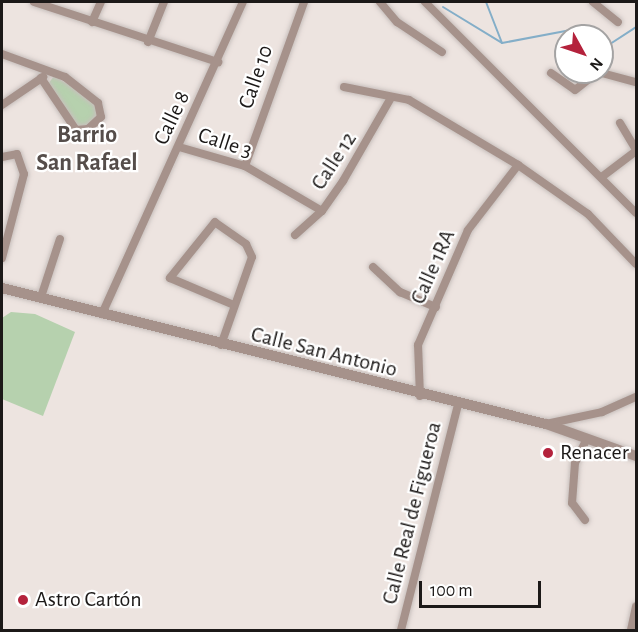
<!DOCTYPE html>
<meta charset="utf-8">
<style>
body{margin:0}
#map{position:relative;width:638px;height:632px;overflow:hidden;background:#ede4e0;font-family:"Alegreya Sans",sans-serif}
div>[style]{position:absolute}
.green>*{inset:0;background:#b6d1ae}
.stream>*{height:2px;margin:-1px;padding:0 1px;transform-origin:1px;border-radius:1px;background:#84aec8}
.roads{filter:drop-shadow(0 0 2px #c7bfbc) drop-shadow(0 0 2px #c7bfbc)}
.minor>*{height:8px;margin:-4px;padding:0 4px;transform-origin:4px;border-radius:4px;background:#a6928b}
.tertiary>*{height:10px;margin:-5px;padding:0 5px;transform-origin:5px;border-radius:5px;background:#a6928b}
.dots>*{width:16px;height:16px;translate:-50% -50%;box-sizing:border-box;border:3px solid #fff;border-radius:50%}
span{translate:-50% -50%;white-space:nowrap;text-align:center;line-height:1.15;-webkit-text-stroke:4.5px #fff;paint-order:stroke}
.street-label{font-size:22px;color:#1c1918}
.poi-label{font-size:22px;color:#1c1918}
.left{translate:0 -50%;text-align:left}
.neighbourhood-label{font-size:24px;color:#554d4a;font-weight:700}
.frame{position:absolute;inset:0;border:3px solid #1c1918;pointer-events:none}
.north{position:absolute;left:554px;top:24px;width:60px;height:60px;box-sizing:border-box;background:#fff;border:2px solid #a4a3a3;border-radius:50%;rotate:130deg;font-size:16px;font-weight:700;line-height:24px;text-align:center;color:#1c1918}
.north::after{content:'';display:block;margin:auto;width:21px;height:27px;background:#b4223c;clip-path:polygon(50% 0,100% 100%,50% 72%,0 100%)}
.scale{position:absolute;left:419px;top:581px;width:122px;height:27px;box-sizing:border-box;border:3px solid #1c1918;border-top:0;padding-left:8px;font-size:18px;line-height:21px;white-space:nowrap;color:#1c1918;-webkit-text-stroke:4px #fff;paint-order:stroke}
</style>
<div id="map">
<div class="green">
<i style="clip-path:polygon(54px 76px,91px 98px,99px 113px,87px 126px,79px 129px,48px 84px)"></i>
<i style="clip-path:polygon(11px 312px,35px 314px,75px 332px,43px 416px,2px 399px,2px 318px)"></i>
</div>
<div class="stream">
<i style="left:486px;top:2px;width:44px;rotate:68.7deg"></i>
<i style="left:443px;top:7px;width:69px;rotate:31.4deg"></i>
<i style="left:502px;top:43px;width:70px;rotate:-10.7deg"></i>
<i style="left:571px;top:30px;width:14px;rotate:25deg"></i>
<i style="left:602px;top:44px;width:5px;rotate:22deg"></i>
<i style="left:607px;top:46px;width:35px;rotate:-33deg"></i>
</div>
<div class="roads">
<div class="minor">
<i style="left:34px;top:2px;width:194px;rotate:18.1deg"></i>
<i style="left:380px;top:2px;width:26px;rotate:50deg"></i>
<i style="left:397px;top:22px;width:54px;rotate:33.7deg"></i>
<i style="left:425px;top:2px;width:298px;rotate:45deg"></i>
<i style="left:593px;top:2px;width:32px;rotate:39deg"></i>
<i style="left:92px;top:22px;width:22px;rotate:-66deg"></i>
<i style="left:148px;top:42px;width:43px;rotate:-68.2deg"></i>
<i style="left:2px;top:54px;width:67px;rotate:20.1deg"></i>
<i style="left:65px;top:77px;width:42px;rotate:38.2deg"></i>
<i style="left:98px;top:103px;width:14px;rotate:78deg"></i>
<i style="left:101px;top:117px;width:18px;rotate:137deg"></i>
<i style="left:88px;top:129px;width:12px;rotate:175deg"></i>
<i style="left:76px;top:130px;width:63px;rotate:-123.9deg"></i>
<i style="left:551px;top:73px;width:29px;rotate:35deg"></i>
<i style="left:575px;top:90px;width:29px;rotate:-38deg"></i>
<i style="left:598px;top:72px;width:39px;rotate:15deg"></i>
<i style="left:344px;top:87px;width:66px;rotate:11.3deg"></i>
<i style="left:409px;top:100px;width:127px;rotate:30.8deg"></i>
<i style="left:518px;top:165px;width:85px;rotate:35deg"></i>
<i style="left:588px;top:214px;width:69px;rotate:46.2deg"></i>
<i style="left:2px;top:105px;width:50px;rotate:-34.3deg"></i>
<i style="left:620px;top:123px;width:31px;rotate:59deg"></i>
<i style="left:179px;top:147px;width:69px;rotate:16.1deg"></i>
<i style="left:245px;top:166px;width:89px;rotate:30.3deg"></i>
<i style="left:2px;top:157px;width:15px;rotate:-11deg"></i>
<i style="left:17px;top:154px;width:21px;rotate:71deg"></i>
<i style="left:24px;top:174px;width:87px;rotate:104.7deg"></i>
<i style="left:245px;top:166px;width:174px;rotate:-70.2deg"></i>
<i style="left:603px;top:176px;width:41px;rotate:-37.1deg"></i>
<i style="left:295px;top:235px;width:36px;rotate:-42deg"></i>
<i style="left:322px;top:211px;width:37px;rotate:-55deg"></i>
<i style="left:343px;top:181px;width:96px;rotate:-60deg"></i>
<i style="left:373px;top:267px;width:37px;rotate:43deg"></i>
<i style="left:400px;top:292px;width:39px;rotate:23deg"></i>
<i style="left:41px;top:297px;width:61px;rotate:-71.9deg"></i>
<i style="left:102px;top:314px;width:342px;rotate:-65.7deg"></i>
<i style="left:221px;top:345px;width:93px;rotate:-70.6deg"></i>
<i style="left:252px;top:257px;width:14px;rotate:-115deg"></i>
<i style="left:246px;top:244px;width:38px;rotate:-145deg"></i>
<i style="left:215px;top:222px;width:72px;rotate:128.8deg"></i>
<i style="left:170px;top:278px;width:69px;rotate:22.9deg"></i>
<i style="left:420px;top:396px;width:51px;rotate:-92.2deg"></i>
<i style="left:418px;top:345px;width:125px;rotate:-66.5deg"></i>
<i style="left:468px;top:230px;width:82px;rotate:-52.4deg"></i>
<i style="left:546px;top:424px;width:57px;rotate:-12.1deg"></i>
<i style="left:602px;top:412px;width:37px;rotate:-24deg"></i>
<i style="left:585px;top:520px;width:21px;rotate:-127deg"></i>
<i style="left:572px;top:503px;width:40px;rotate:-85.7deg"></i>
<i style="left:575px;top:463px;width:25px;rotate:-64deg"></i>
<i style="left:401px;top:630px;width:232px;rotate:-75.8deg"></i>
<i style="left:631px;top:630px;width:24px;rotate:-78deg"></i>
</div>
<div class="tertiary">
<i style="left:2px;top:288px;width:561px;rotate:14.04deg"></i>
<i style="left:546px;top:424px;width:96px;rotate:19.6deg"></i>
</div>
</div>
<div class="dots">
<i style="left:548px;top:453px;background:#b4223c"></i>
<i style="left:23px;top:600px;background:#b4223c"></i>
</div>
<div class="street-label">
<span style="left:256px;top:77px;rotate:-71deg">Calle 10</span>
<span style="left:172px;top:118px;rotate:-65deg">Calle 8</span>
<span style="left:225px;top:143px;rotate:18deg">Calle 3</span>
<span style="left:334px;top:161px;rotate:-57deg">Calle 12</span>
<span style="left:433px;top:267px;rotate:-66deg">Calle 1RA</span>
<span style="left:324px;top:352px;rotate:14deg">Calle San Antonio</span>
<span style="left:412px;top:513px;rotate:-76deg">Calle Real de Figueroa</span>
</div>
<div class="poi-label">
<span class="left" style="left:560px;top:453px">Renacer</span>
<span class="left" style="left:35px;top:600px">Astro Cartón</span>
</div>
<div class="neighbourhood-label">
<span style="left:87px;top:150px">Barrio<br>San Rafael</span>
</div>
<div class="frame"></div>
<div class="north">N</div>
<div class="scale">100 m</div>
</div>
